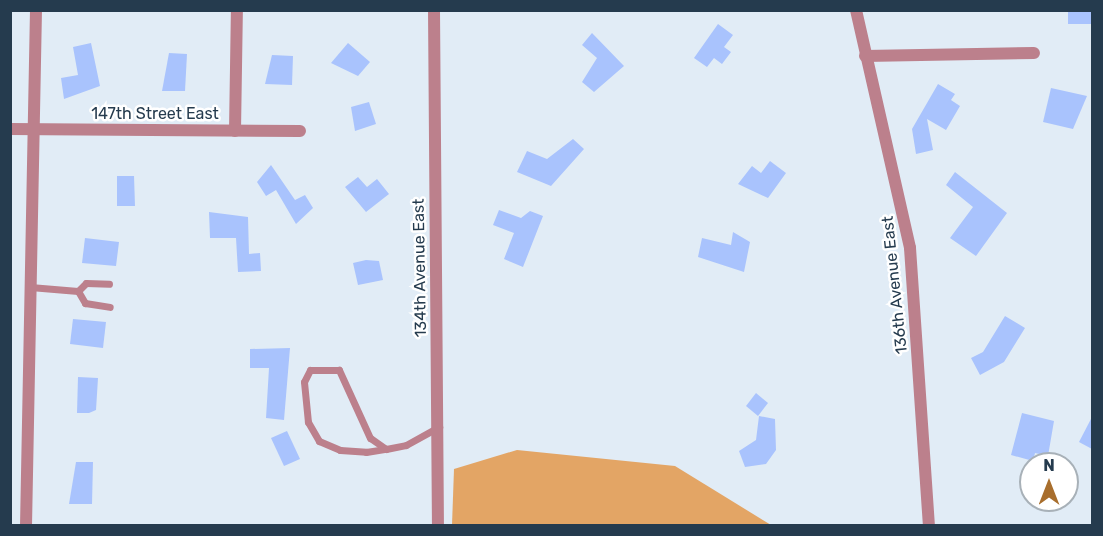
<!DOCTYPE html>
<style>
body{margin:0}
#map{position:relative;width:1103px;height:536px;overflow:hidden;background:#e1ecf6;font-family:Rubik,sans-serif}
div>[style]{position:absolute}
.forest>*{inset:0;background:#e3a565}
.building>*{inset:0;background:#a9c3fd}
.service>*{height:7px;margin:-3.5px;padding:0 3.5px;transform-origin:3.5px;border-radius:3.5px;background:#bc808c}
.minor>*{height:12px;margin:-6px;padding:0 6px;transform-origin:6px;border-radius:6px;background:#bc808c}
span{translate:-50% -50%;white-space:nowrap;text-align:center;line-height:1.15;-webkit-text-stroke:5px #fff;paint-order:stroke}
.street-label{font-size:16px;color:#253b4e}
.frame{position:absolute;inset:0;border:12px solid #253b4e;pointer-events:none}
.north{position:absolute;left:1019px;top:452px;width:60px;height:60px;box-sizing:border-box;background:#fff;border:2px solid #a8b1b8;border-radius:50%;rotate:0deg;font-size:16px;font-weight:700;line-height:24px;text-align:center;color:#253b4e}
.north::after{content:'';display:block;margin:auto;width:21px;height:27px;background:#a86e2d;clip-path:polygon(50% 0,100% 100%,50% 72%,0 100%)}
</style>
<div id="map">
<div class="forest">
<i style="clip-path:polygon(517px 450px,675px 466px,771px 525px,452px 525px,454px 469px)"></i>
</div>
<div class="building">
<i style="clip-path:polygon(1068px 10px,1092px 10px,1092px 24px,1068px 24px)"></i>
<i style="clip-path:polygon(718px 24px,733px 35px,724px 47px,731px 52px,722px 64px,714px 58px,707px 67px,694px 58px)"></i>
<i style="clip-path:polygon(592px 33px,624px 66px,594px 92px,582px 82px,597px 58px,582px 45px)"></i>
<i style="clip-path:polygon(91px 43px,100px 86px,64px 99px,61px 78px,78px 75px,73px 47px)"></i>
<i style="clip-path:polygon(348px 43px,370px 62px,358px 76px,331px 63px)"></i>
<i style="clip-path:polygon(169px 53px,187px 54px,185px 91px,162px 91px)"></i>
<i style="clip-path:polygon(272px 55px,293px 56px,292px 85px,265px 84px)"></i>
<i style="clip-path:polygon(938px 84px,955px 94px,951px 100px,960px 106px,946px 130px,927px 119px,933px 150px,916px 154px,912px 129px)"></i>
<i style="clip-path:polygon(1051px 88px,1087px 96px,1073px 129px,1043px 122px)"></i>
<i style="clip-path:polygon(369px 102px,376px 124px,355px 131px,351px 107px)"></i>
<i style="clip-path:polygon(573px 139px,584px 149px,551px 186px,517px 172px,527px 151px,547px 159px)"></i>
<i style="clip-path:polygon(770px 161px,786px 173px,768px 198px,738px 184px,752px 166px,761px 173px)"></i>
<i style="clip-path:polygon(271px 165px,295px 200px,305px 195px,313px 208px,296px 224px,276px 190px,266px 196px,257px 182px)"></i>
<i style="clip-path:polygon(955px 172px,1007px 213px,976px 256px,950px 238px,973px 207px,946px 185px)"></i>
<i style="clip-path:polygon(117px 176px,134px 176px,135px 206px,117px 206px)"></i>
<i style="clip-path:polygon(358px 177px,367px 187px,377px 179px,389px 194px,366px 212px,345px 187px)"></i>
<i style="clip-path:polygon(499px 210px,521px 218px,530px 211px,543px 216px,523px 267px,504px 259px,514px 233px,493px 225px)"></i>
<i style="clip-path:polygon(209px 212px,248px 217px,249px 254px,260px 253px,261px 271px,238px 272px,236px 238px,210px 238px)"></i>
<i style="clip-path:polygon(733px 232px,750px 242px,744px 272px,698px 257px,702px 238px,731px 245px)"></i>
<i style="clip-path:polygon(85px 238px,119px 242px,116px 266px,82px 263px)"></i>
<i style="clip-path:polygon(366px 260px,379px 261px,383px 280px,358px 285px,353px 263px)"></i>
<i style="clip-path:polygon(1005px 316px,1025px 328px,1004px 362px,980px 375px,971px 358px,983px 352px)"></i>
<i style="clip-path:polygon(73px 319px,106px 322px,103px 348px,70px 344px)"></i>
<i style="clip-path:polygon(290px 348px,284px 420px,266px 418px,269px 368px,250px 368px,250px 349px)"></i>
<i style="clip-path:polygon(78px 377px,98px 378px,96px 410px,89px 413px,77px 413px)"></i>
<i style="clip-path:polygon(756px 393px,768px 403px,758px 416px,746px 406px)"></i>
<i style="clip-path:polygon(1022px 413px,1054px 421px,1048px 456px,1035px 453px,1033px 461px,1011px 455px)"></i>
<i style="clip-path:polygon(759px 416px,775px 419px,776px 450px,766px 464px,745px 467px,739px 451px,756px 440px)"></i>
<i style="clip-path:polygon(1092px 417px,1092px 449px,1079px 442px)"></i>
<i style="clip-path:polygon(287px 431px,300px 459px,284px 466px,271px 438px)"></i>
<i style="clip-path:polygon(76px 462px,93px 462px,92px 504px,69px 504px)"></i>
</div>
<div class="service">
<i style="left:30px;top:287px;width:48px;rotate:4.8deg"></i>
<i style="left:78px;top:291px;width:11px;rotate:-45deg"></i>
<i style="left:86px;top:283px;width:23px;rotate:2deg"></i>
<i style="left:78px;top:291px;width:14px;rotate:60deg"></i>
<i style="left:85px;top:303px;width:25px;rotate:9deg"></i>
<i style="left:386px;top:449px;width:19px;rotate:-145deg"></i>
<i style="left:370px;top:438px;width:75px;rotate:-114.5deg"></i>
<i style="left:339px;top:370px;width:29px;rotate:180deg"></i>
<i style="left:310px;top:370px;width:13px;rotate:117deg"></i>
<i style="left:304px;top:382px;width:40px;rotate:84.3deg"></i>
<i style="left:308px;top:422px;width:22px;rotate:60deg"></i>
<i style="left:319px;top:441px;width:23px;rotate:23deg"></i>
<i style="left:340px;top:450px;width:26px;rotate:4deg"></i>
<i style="left:366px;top:452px;width:20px;rotate:-9deg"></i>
<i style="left:386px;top:449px;width:20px;rotate:-11deg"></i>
<i style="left:406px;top:445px;width:38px;rotate:-29deg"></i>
</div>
<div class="minor">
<i style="left:434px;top:10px;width:516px;rotate:89.56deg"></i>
<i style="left:856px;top:10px;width:244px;rotate:77.2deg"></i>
<i style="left:910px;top:248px;width:279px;rotate:86.1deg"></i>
<i style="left:865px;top:56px;width:169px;rotate:-1deg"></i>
<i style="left:10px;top:129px;width:290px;rotate:0.4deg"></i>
<i style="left:235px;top:131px;width:121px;rotate:-89.1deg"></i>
<i style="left:26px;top:526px;width:516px;rotate:-88.89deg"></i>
</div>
<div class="street-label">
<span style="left:155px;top:114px">147th Street East</span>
<span style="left:420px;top:268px;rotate:-91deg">134th Avenue East</span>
<span style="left:895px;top:285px;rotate:-96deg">136th Avenue East</span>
</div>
<div class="frame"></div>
<div class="north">N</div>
</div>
